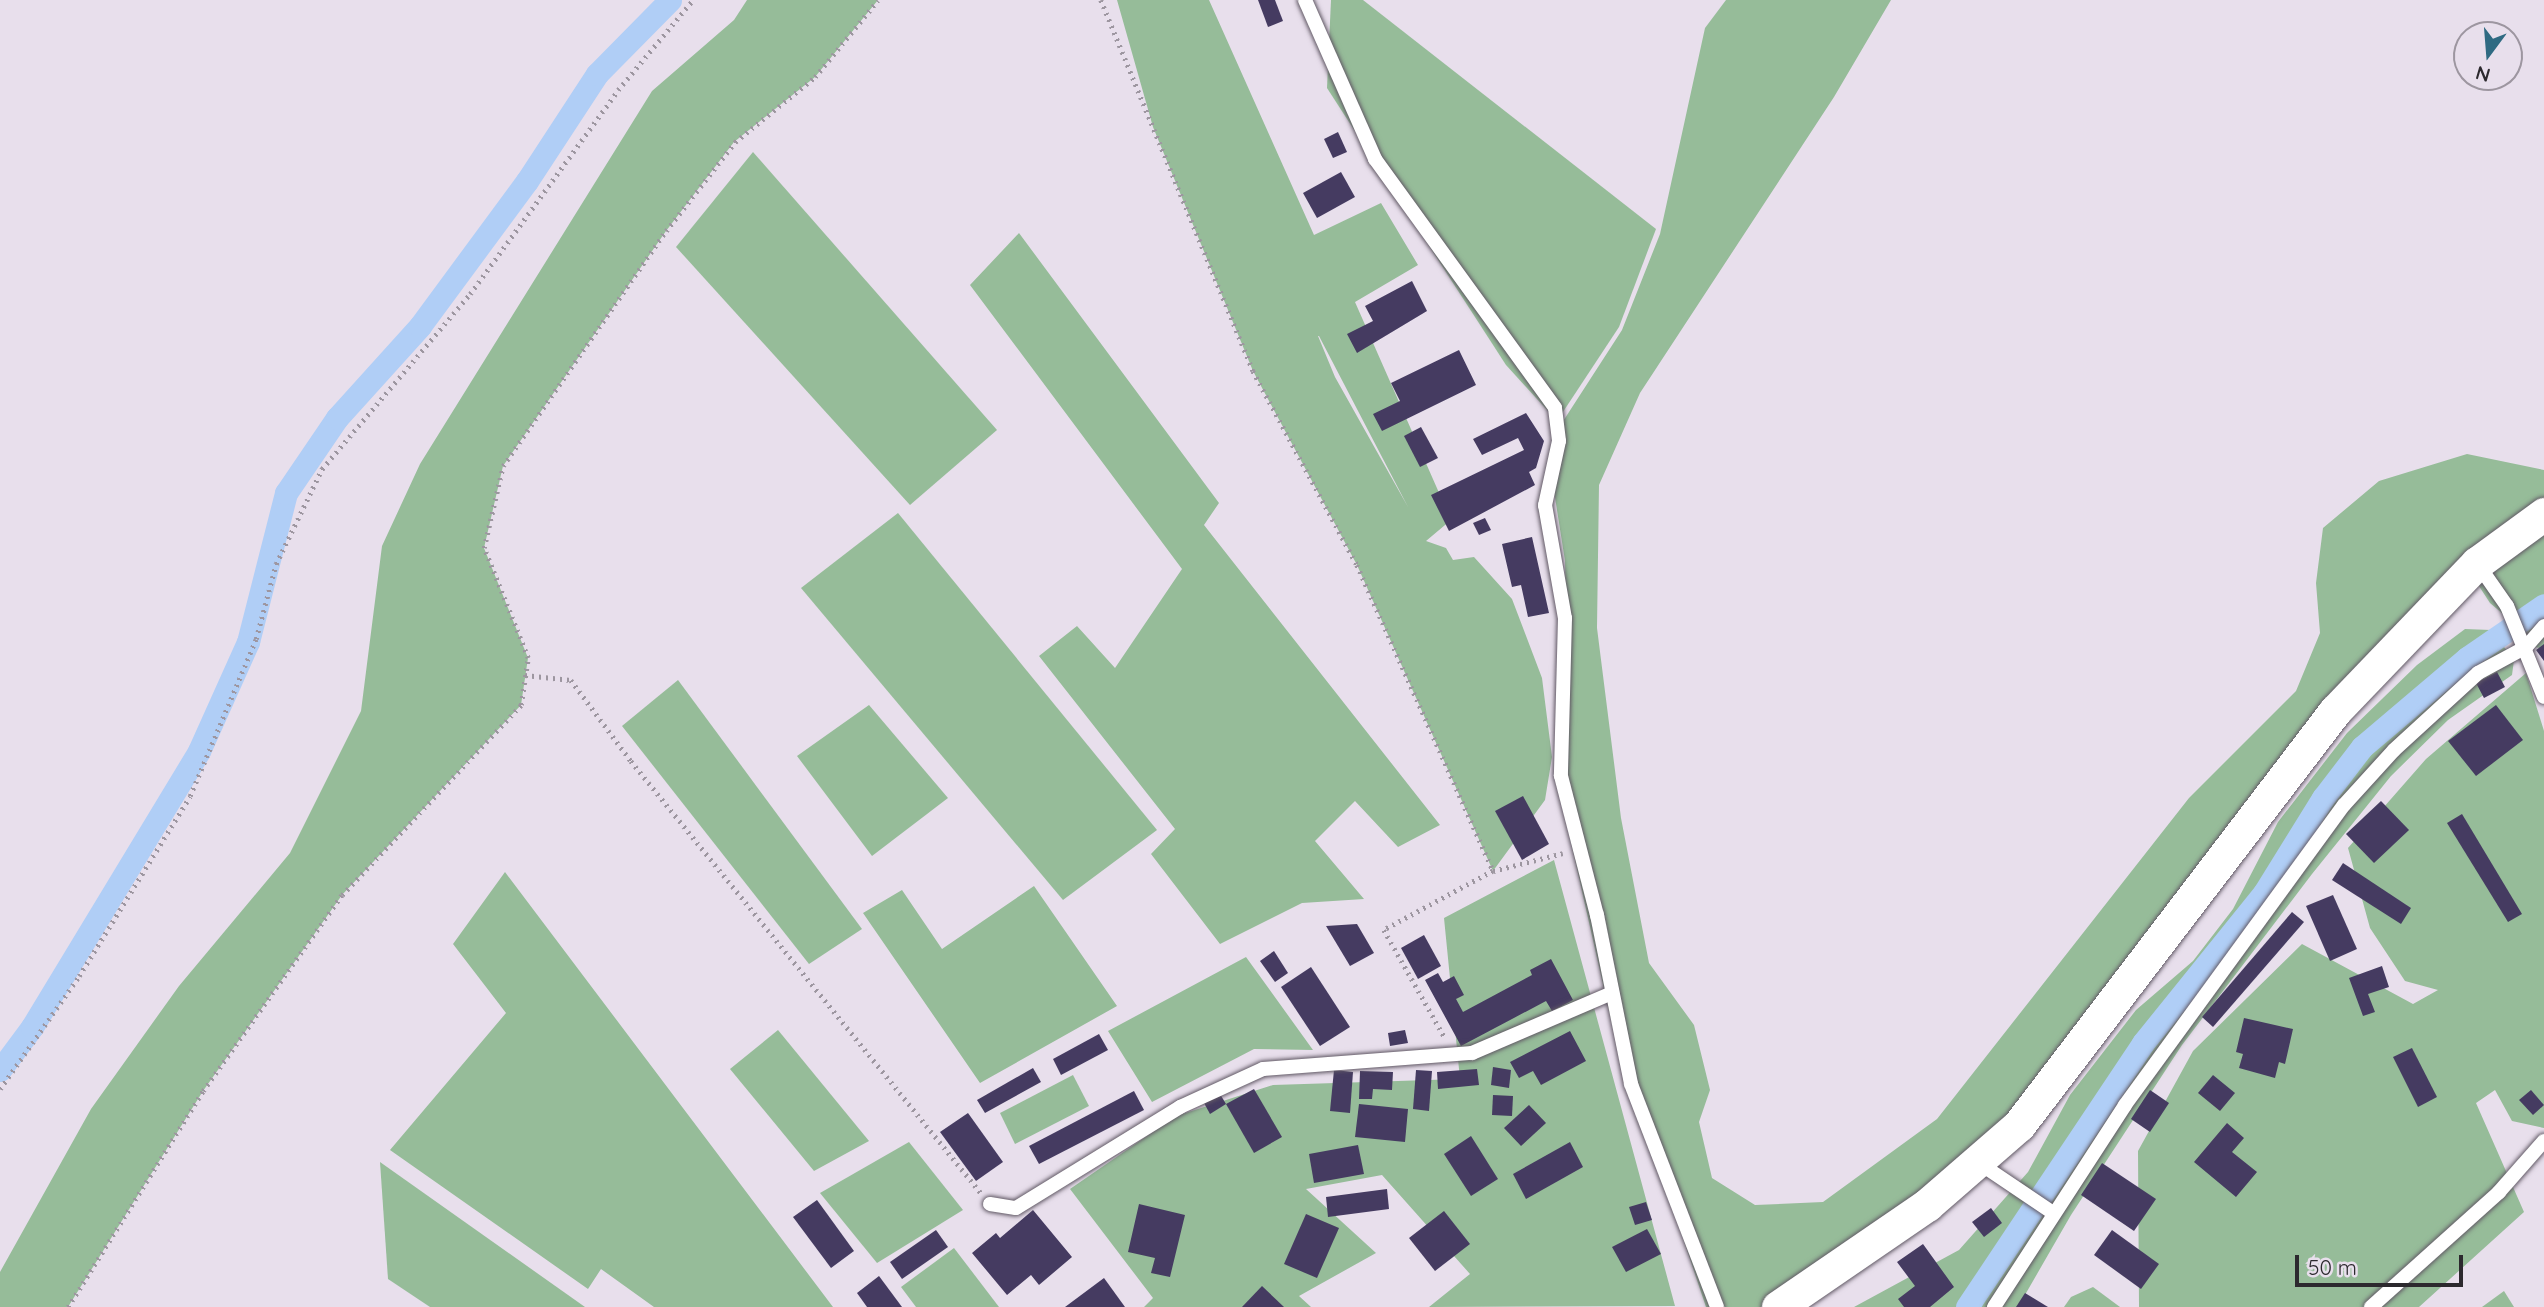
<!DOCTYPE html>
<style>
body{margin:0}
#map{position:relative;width:2544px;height:1307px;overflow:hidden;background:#e8dfec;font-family:Quicksand,sans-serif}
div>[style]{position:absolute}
.green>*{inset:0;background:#96bc99}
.canal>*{height:23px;margin:-11.5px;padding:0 11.5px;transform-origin:11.5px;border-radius:11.5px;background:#b0cef6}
.building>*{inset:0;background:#453b61}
.path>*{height:4.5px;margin-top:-2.25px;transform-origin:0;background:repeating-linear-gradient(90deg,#9d96a0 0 2px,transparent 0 7px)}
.roads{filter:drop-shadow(0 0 2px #615965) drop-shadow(0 0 2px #615965)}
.service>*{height:14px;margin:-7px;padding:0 7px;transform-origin:7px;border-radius:7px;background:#fff}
.tertiary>*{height:33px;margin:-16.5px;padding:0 16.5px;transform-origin:16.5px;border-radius:16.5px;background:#fff}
span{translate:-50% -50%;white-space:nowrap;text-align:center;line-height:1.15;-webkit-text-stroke:7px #e8dfec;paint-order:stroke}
.north{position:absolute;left:2453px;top:21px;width:70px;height:70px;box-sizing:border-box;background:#e8dfec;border:2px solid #9d96a0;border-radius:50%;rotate:196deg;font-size:19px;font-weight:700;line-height:28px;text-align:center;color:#2c292e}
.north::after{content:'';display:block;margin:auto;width:24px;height:32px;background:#2f6a82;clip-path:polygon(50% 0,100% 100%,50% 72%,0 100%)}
.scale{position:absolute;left:2295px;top:1255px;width:168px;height:32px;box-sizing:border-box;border:4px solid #2c292e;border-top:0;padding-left:9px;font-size:21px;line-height:24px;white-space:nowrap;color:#2c292e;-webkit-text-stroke:5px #e8dfec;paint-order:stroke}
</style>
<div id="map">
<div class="green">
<i style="clip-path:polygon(747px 0,878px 0,815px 77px,734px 142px,666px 231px,503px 466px,484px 548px,528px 658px,521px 705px,342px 895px,203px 1091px,68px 1307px,0 1307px,0 1272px,91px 1109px,179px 986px,290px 853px,361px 711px,382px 546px,420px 464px,652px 91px,734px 20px)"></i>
<i style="clip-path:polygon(evenodd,1117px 0,1209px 0,1314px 235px,1381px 203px,1418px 265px,1355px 302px,1451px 520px,1426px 541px,1446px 548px,1453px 560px,1474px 557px,1512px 599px,1542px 678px,1552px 757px,1545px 800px,1493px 871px,1357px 565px,1253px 371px,1153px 127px,1117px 0,1318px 336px,1319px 336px,1408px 507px,1335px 377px,1318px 336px)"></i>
<i style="clip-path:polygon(1331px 0,1363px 0,1656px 229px,1619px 327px,1557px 421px,1506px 365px,1327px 88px)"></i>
<i style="clip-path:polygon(1726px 0,1891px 0,1834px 97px,1640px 393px,1599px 485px,1597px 628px,1621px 818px,1649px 963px,1694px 1025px,1710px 1090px,1699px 1122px,1712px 1178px,1755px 1205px,1823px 1202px,1937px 1119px,2189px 798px,2296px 691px,2320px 633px,2316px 583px,2323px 528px,2379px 481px,2467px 454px,2544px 470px,2544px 649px,2524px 645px,2510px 620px,2490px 603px,2477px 583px,2401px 644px,2058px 1084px,1793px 1307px,1706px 1307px,1613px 1029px,1561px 798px,1567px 661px,1565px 561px,1554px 491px,1558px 429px,1622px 330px,1660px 234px,1705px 28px)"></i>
<i style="clip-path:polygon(753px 152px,997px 430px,910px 505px,676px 247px)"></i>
<i style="clip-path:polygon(1019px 233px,1219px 503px,1204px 525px,1440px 825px,1398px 847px,1355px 801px,1315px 841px,1364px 899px,1302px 903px,1220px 944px,1151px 854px,1175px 829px,1039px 656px,1077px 626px,1115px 668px,1182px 569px,970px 285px)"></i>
<i style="clip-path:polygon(898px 513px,1157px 830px,1063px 900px,801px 588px)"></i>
<i style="clip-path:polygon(2465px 629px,2491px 630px,2514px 660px,2512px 675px,2448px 720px,2391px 776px,2312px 874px,2182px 1045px,2071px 1215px,2018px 1307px,1854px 1307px,1959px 1250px,2028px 1172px,2070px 1095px,2136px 1010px,2193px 961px,2233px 909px,2278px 822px,2347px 733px,2417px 665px)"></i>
<i style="clip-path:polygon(2526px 673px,2544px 731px,2544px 1128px,2512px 1121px,2495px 1090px,2476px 1103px,2524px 1212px,2419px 1307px,2139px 1307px,2138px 1151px,2193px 1051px,2302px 944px,2413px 1004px,2438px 990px,2405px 981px,2370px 928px,2348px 848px,2426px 759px)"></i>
<i style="clip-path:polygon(678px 680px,862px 929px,809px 964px,622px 726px)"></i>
<i style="clip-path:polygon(869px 705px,948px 798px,872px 856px,797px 756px)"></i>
<i style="clip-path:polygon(1554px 860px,1675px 1306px,1429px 1307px,1470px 1274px,1382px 1175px,1306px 1189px,1376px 1253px,1299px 1296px,1311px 1307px,1144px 1307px,1153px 1298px,1070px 1189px,1176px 1116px,1273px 1085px,1460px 1079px,1444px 918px)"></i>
<i style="clip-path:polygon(505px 872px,833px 1307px,654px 1307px,601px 1269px,588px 1289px,390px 1150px,506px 1013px,453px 944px)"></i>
<i style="clip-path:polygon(1034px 886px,1117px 1006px,980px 1083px,863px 913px,902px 890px,942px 949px)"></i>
<i style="clip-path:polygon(1246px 957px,1313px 1050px,1254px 1049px,1152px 1102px,1108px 1031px)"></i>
<i style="clip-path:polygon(778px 1030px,869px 1141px,814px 1171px,730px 1069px)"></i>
<i style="clip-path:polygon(1073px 1075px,1089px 1106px,1015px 1144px,1000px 1113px)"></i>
<i style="clip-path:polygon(909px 1142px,963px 1210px,877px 1263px,820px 1193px)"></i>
<i style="clip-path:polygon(380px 1162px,585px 1307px,430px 1307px,388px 1279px)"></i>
<i style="clip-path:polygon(954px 1248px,999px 1307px,916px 1307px,901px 1287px)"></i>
<i style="clip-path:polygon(2093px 1287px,2120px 1307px,2064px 1307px,2071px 1297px)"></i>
<i style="clip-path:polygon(2504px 1291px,2514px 1307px,2482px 1307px)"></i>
</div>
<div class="canal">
<i style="left:0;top:1070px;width:54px;rotate:-53.3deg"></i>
<i style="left:32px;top:1027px;width:323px;rotate:-58.8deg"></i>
<i style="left:199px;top:751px;width:120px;rotate:-65.8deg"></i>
<i style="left:248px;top:642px;width:154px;rotate:-75.7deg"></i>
<i style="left:286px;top:493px;width:91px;rotate:-55.8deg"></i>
<i style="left:337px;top:418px;width:124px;rotate:-47.9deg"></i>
<i style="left:420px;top:326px;width:180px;rotate:-53.6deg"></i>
<i style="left:527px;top:181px;width:128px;rotate:-56.8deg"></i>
<i style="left:597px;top:74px;width:104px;rotate:-45.4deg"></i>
<i style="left:1967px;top:1307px;width:317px;rotate:-56.3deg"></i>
<i style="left:2143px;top:1043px;width:193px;rotate:-51.1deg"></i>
<i style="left:2264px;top:893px;width:112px;rotate:-58.2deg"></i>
<i style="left:2323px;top:798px;width:64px;rotate:-52.6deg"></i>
<i style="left:2362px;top:747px;width:138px;rotate:-40.3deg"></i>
<i style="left:2467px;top:658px;width:93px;rotate:-34.5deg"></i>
</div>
<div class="building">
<i style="clip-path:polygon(1258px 0,1275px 0,1283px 21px,1268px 27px)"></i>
<i style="clip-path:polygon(1338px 132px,1347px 152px,1333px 158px,1324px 139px)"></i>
<i style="clip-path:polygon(1341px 172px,1355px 197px,1317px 218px,1303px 193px)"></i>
<i style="clip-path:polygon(1412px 281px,1427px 311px,1357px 353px,1347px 334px,1373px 321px,1365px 306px)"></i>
<i style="clip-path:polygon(1459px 350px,1476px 385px,1382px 431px,1373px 414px,1400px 401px,1391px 383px)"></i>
<i style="clip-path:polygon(1526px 413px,1544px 441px,1536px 468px,1529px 472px,1535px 485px,1449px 531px,1431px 495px,1524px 450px,1518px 438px,1482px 455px,1473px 439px)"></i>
<i style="clip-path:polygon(1421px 427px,1438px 458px,1420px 467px,1404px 436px)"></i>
<i style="clip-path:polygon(1485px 518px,1491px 530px,1479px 535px,1473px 523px)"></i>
<i style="clip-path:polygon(1532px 537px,1549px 613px,1528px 617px,1521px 585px,1512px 587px,1502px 544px)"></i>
<i style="clip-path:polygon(2544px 644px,2544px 661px,2536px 650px)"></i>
<i style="clip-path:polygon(2497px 672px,2505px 687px,2484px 698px,2476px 683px)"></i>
<i style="clip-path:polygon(2496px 705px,2523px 740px,2476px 776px,2448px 741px)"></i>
<i style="clip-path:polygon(1523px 796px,1549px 844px,1522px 860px,1495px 811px)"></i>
<i style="clip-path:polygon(2381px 801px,2409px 830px,2374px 863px,2346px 834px)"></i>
<i style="clip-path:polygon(2462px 814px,2522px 914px,2508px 922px,2447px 823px)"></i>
<i style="clip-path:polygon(2343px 863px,2411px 908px,2401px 924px,2332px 880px)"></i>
<i style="clip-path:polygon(2333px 895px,2357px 949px,2330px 961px,2306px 906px)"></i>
<i style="clip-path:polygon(2292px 912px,2304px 922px,2213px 1027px,2202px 1017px)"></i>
<i style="clip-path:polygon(1357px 924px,1374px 953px,1350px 966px,1326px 926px)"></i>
<i style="clip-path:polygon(1424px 935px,1441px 966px,1418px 979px,1401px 948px)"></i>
<i style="clip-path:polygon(1274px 951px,1288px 973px,1275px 982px,1260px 961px)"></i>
<i style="clip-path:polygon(1551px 959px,1573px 1000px,1552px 1011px,1546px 1001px,1461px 1046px,1425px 980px,1438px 973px,1443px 982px,1454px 976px,1464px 995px,1456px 999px,1463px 1012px,1532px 975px,1530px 970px)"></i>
<i style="clip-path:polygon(2382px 966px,2389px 987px,2368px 994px,2375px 1012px,2363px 1016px,2349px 978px)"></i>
<i style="clip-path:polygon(1311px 967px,1350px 1027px,1320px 1046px,1281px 987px)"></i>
<i style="clip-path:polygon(2244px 1018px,2293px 1029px,2285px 1064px,2279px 1062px,2275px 1078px,2239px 1068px,2243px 1054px,2236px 1052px)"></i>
<i style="clip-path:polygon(1405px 1030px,1408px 1043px,1390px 1046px,1388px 1033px)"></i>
<i style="clip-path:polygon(1570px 1031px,1586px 1061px,1541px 1085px,1533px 1071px,1519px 1078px,1510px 1062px)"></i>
<i style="clip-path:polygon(1099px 1034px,1108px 1050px,1061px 1075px,1053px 1059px)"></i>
<i style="clip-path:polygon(2412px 1048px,2437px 1097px,2418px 1107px,2393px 1057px)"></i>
<i style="clip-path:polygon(1493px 1067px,1511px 1070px,1509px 1088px,1491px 1085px)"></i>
<i style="clip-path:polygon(1033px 1068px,1041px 1082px,985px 1113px,977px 1100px)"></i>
<i style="clip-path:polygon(1477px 1069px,1479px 1085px,1438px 1089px,1437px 1072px)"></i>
<i style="clip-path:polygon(1334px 1070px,1353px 1072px,1350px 1113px,1330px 1111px)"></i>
<i style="clip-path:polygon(1416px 1070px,1432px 1071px,1429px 1111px,1413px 1109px)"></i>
<i style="clip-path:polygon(1360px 1071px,1393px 1072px,1392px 1090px,1373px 1089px,1372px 1099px,1359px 1099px)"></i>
<i style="clip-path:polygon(2213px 1075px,2235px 1093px,2220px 1111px,2198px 1093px)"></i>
<i style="clip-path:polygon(1254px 1089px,1282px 1137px,1254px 1153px,1226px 1104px)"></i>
<i style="clip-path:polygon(2150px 1090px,2169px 1103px,2150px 1132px,2131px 1119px)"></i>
<i style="clip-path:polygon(2531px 1090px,2544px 1105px,2533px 1115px,2519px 1100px)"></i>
<i style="clip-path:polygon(1134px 1091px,1144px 1110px,1039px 1164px,1029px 1146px)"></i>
<i style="clip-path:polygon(1220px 1094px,1226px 1104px,1210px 1114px,1204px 1103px)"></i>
<i style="clip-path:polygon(1493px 1095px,1513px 1096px,1512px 1116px,1492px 1115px)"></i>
<i style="clip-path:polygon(1359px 1104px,1408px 1109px,1405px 1142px,1355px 1137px)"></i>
<i style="clip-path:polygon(1529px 1105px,1546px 1123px,1521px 1146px,1504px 1128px)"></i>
<i style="clip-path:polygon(968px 1113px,1003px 1162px,976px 1181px,940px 1132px)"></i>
<i style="clip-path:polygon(2227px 1123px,2244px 1138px,2232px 1152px,2257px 1172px,2236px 1197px,2194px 1162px)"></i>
<i style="clip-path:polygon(1471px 1136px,1498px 1179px,1471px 1196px,1444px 1154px)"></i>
<i style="clip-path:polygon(1570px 1142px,1583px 1167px,1526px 1199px,1513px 1174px)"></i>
<i style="clip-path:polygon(1358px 1145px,1364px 1174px,1314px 1183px,1309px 1154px)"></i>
<i style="clip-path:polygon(2102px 1163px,2156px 1199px,2134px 1231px,2081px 1195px)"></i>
<i style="clip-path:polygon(1387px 1189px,1389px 1209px,1328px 1217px,1326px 1197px)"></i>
<i style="clip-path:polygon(817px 1200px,854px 1251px,831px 1268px,793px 1217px)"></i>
<i style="clip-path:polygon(1646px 1202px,1652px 1220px,1635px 1225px,1629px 1207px)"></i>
<i style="clip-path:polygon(1139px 1204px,1185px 1215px,1170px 1277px,1151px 1273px,1155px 1258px,1128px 1252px)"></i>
<i style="clip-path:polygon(1991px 1208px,2002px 1223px,1984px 1237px,1972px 1222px)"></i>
<i style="clip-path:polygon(1033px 1210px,1072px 1257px,1039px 1285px,1031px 1275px,1007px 1295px,972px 1253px,996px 1233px,1000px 1238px)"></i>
<i style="clip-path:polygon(1444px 1211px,1470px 1244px,1435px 1271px,1409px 1238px)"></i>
<i style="clip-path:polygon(1306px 1214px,1339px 1228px,1317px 1278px,1284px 1264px)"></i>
<i style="clip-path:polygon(1647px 1229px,1661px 1254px,1626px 1272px,1612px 1247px)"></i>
<i style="clip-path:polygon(936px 1230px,948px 1247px,902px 1279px,890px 1262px)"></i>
<i style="clip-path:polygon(2112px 1230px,2159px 1264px,2141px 1289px,2094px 1255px)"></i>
<i style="clip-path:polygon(1923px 1244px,1954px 1287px,1930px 1307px,1904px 1307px,1898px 1299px,1915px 1286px,1897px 1262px)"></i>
<i style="clip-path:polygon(879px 1276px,902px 1307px,867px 1307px,857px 1293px)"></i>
<i style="clip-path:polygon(1104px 1278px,1125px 1307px,1065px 1307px)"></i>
<i style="clip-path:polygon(1262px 1286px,1284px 1307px,1242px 1307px)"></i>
<i style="clip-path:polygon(2025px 1293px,2048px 1307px,2016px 1307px)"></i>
</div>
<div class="path">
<i style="left:1101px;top:0;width:401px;rotate:67.7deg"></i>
<i style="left:1253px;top:371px;width:220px;rotate:61.8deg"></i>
<i style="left:1357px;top:565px;width:335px;rotate:66deg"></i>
<i style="left:1493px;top:871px;width:124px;rotate:151.6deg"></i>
<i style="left:1384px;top:930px;width:124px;rotate:60.5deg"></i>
<i style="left:525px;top:675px;width:46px;rotate:6.2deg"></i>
<i style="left:571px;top:680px;width:101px;rotate:53.5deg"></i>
<i style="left:631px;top:761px;width:556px;rotate:50.99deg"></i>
<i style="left:1493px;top:871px;width:72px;rotate:-14.4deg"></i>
<i style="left:0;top:1089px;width:138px;rotate:-55deg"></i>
<i style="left:79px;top:976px;width:211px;rotate:-58.3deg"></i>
<i style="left:190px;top:796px;width:170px;rotate:-67.2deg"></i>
<i style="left:256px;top:639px;width:78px;rotate:-75.1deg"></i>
<i style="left:276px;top:564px;width:106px;rotate:-64.2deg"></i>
<i style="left:322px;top:469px;width:229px;rotate:-49.8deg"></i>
<i style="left:470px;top:294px;width:252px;rotate:-54deg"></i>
<i style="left:618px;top:90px;width:117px;rotate:-50.2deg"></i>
<i style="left:68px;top:1307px;width:255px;rotate:-58deg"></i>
<i style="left:203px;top:1091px;width:240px;rotate:-54.7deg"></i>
<i style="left:342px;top:895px;width:261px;rotate:-46.7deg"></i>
<i style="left:521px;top:705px;width:48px;rotate:-81.5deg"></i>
<i style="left:528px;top:658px;width:118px;rotate:-111.8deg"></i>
<i style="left:484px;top:548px;width:84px;rotate:-77deg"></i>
<i style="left:503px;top:466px;width:286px;rotate:-55.3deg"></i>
<i style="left:666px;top:231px;width:113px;rotate:-52.2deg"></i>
<i style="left:735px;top:142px;width:103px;rotate:-39.1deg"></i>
<i style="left:815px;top:77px;width:99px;rotate:-50.7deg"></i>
</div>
<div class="roads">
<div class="service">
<i style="left:1305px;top:0;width:174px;rotate:66.2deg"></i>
<i style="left:1375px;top:159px;width:307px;rotate:54.1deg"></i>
<i style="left:1555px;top:408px;width:33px;rotate:83deg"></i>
<i style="left:1559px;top:441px;width:66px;rotate:102.3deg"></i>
<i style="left:1545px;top:505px;width:115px;rotate:80deg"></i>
<i style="left:1565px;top:618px;width:158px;rotate:91.5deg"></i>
<i style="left:1561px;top:776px;width:144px;rotate:75.5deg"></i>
<i style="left:1597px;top:915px;width:172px;rotate:78.6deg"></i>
<i style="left:1631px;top:1084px;width:239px;rotate:68.9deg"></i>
<i style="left:2477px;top:563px;width:52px;rotate:55.1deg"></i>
<i style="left:2507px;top:606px;width:98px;rotate:67.9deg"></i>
<i style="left:1979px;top:1163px;width:89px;rotate:34deg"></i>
<i style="left:990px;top:1204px;width:26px;rotate:9deg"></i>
<i style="left:1016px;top:1208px;width:193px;rotate:-31.6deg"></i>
<i style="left:1180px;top:1107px;width:91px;rotate:-24.6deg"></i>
<i style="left:1263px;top:1069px;width:210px;rotate:-4.4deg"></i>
<i style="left:1472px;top:1053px;width:152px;rotate:-23.2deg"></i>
<i style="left:1994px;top:1307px;width:241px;rotate:-57deg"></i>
<i style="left:2125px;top:1105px;width:371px;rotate:-53.9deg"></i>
<i style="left:2344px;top:805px;width:74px;rotate:-47.7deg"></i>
<i style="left:2394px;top:750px;width:114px;rotate:-42.5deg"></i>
<i style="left:2478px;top:673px;width:55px;rotate:-28.4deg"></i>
<i style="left:2526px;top:647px;width:28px;rotate:-49deg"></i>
<i style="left:2371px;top:1307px;width:172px;rotate:-41.9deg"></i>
<i style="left:2499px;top:1192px;width:68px;rotate:-48.6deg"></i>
</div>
<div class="tertiary">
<i style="left:1778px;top:1307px;width:181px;rotate:-34.4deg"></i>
<i style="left:1927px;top:1205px;width:122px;rotate:-41deg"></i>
<i style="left:2019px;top:1125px;width:521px;rotate:-52.65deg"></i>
<i style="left:2335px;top:711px;width:205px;rotate:-46.2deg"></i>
<i style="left:2477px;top:563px;width:83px;rotate:-36.2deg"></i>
</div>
</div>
<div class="north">N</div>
<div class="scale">50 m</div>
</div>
